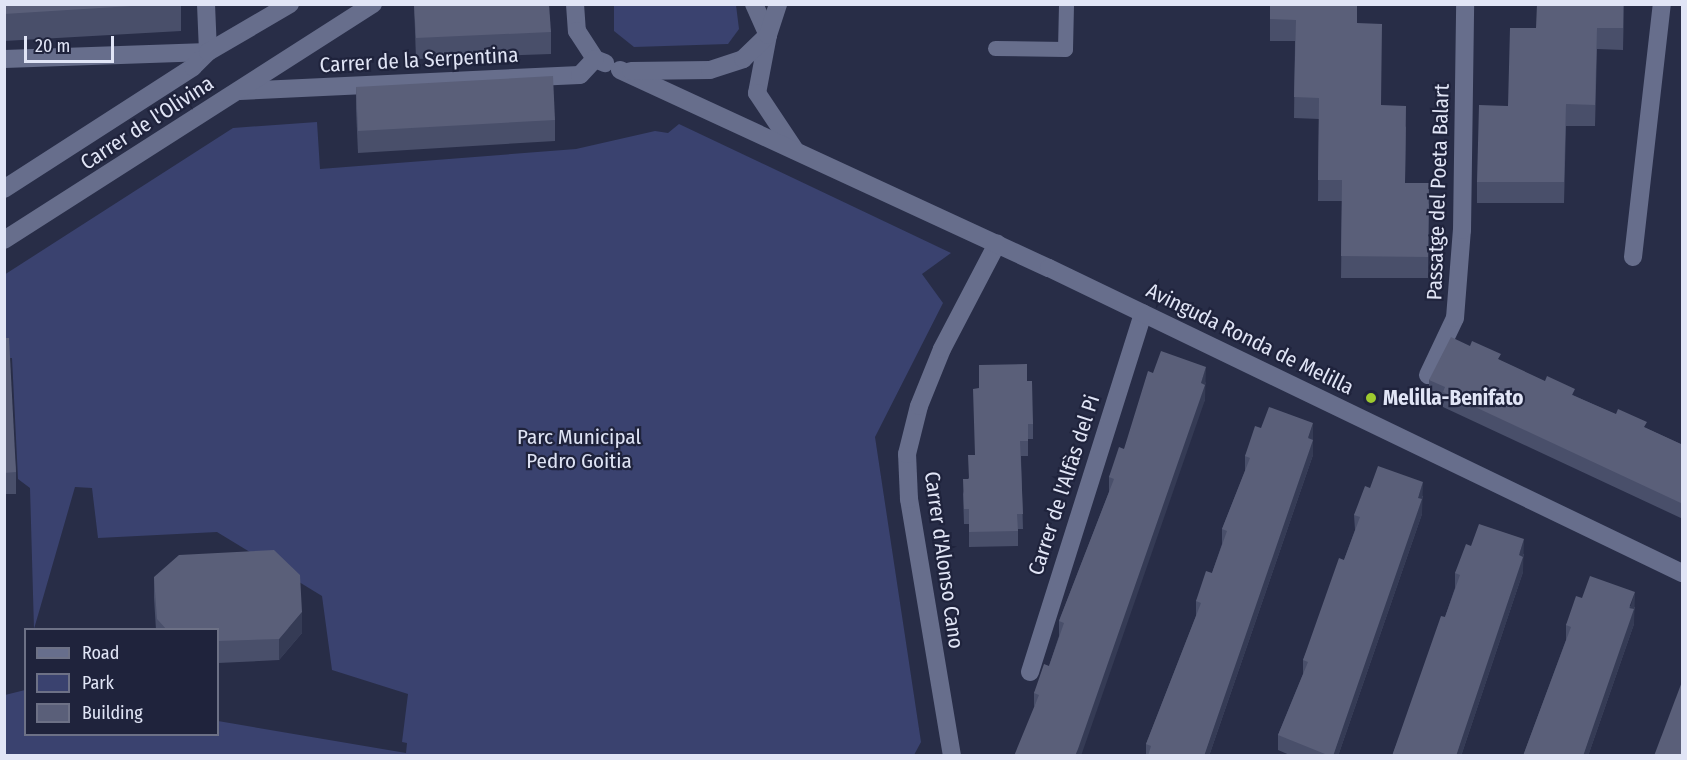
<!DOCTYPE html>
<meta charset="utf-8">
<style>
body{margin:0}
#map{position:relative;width:1687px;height:760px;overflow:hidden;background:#282d47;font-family:"Fira Sans Condensed",sans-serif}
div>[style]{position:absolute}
.green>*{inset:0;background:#3a426f}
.lane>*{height:15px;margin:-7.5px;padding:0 7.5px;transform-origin:7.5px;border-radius:7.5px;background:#676e8c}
.street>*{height:18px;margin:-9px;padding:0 9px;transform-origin:9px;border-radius:9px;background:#676e8c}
.secondary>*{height:18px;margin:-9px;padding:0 9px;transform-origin:9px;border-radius:9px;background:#676e8c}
.wall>*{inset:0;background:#494f6a}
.shaded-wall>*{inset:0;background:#353b55}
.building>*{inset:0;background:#5a5f79}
.dots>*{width:16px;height:16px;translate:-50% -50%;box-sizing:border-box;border:3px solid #1f233c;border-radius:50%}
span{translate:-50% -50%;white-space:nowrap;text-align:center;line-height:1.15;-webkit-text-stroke:4.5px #1f233c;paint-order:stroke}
.street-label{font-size:21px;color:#e1e5f6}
.poi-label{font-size:21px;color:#e1e5f6;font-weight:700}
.left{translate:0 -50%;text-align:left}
.park-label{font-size:21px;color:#dee3f4}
.frame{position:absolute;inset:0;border:6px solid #e1e5f6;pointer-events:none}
.legend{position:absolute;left:24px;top:628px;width:195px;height:108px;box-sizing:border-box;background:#1f233c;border:2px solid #6d7186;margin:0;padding:8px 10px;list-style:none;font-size:18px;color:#e1e5f6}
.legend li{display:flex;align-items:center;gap:12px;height:30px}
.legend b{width:30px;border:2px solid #6d7186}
.scale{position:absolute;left:24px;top:36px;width:90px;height:27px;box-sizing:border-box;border:3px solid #e1e5f6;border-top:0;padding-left:8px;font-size:18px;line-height:21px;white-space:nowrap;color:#e1e5f6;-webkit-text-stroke:4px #1f233c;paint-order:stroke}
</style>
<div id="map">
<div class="green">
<i style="clip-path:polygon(614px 5px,736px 5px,739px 29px,728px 44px,634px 47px,614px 31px)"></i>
<i style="clip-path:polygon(317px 122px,320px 169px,576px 149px,655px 131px,668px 133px,679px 124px,951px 253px,922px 274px,943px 303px,875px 437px,921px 742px,914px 755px,5px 755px,5px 695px,25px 690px,26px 734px,218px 734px,218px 721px,406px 753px,407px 743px,402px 742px,408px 694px,332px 670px,322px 596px,217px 532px,98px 538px,92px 488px,75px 487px,34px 629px,30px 488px,18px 479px,12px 358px,5px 358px,4px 275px,233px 128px)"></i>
</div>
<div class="lane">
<i style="left:995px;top:48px;width:70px;rotate:0.8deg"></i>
<i style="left:1065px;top:49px;width:45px;rotate:-88.7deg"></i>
</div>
<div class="street">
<i style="left:4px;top:59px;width:204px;rotate:-2deg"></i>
<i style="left:1633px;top:257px;width:255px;rotate:-83.5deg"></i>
<i style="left:1428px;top:375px;width:63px;rotate:-64.7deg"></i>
<i style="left:1455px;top:318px;width:88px;rotate:-85.5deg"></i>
<i style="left:1462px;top:230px;width:226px;rotate:-89.2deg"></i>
<i style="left:1030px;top:672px;width:376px;rotate:-72.5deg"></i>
<i style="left:952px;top:756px;width:261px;rotate:-99.5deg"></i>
<i style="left:909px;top:499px;width:45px;rotate:-92.5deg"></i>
<i style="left:907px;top:454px;width:49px;rotate:-76deg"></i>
<i style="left:919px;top:406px;width:61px;rotate:-68deg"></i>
<i style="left:942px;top:349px;width:119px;rotate:-62.4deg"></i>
</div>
<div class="secondary">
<i style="left:206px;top:4px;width:48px;rotate:87.6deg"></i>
<i style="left:575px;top:4px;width:27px;rotate:86deg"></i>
<i style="left:577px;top:31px;width:33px;rotate:57deg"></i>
<i style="left:595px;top:59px;width:11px;rotate:22deg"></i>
<i style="left:754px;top:4px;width:34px;rotate:66deg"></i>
<i style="left:768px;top:35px;width:59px;rotate:100.7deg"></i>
<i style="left:757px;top:93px;width:69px;rotate:56.3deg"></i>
<i style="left:620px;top:70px;width:472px;rotate:24.8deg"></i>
<i style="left:1049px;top:268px;width:703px;rotate:25.73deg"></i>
<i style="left:631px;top:71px;width:79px;rotate:-0.7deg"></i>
<i style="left:710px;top:70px;width:35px;rotate:-18deg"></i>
<i style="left:743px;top:59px;width:35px;rotate:-44deg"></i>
<i style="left:768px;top:35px;width:33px;rotate:-72deg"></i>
<i style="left:240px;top:91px;width:340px;rotate:-2.7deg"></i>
<i style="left:580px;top:75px;width:22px;rotate:-47deg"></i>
<i style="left:4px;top:189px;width:225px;rotate:-32.8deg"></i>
<i style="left:193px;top:67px;width:21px;rotate:-45deg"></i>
<i style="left:208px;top:52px;width:95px;rotate:-30.3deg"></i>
<i style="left:4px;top:240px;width:438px;rotate:-32.6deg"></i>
</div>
<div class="wall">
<i style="clip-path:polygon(4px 4px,181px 4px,181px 31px,4px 41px)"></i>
<i style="clip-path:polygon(414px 4px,551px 32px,551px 54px,416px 59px)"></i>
<i style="clip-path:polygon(1270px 4px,1357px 23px,1381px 105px,1406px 127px,1405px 183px,1429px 204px,1428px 278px,1341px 278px,1342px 201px,1318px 201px,1319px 119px,1294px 118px,1295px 41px,1270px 41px)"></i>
<i style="clip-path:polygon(1624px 4px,1623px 50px,1597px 49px,1595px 126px,1566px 126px,1564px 203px,1477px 203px,1477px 182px,1508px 106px,1536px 28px)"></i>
<i style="clip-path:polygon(356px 87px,555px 120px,555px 141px,358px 153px,356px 109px)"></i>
<i style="clip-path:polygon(4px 338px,16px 472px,16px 494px,4px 494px)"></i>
<i style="clip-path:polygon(1470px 346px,1575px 396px,1683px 445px,1683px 519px,1443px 407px,1443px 401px,1429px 395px,1429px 380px)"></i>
<i style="clip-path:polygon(1027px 381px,1033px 424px,1033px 439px,1028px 439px,1028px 456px,1021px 456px,1023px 529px,1018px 529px,1018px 546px,969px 547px,969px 524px,964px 524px,963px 494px,968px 479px)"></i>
<i style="clip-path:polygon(1206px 382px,1205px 385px,1205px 400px,1034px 707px,1034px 693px,1049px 666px,1059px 636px,1059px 621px,1109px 492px,1109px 477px,1124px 449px)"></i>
<i style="clip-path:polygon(1261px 428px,1313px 438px,1313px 455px,1209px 756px,1146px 756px,1146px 744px,1196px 616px,1196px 601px,1212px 573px,1222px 544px,1222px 529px,1245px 471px,1245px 456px)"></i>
<i style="clip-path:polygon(1370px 488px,1423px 496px,1422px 500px,1422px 514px,1338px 756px,1292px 756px,1278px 750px,1278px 735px,1303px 674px,1303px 660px,1344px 560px,1355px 530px,1354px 515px)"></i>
<i style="clip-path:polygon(1471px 546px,1524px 554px,1523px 558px,1523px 572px,1461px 756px,1392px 756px,1445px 617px,1455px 588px,1455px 573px)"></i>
<i style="clip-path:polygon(154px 577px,302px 633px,279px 660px,218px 663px,218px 630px,156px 630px,154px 598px)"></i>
<i style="clip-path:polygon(1582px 598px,1635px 607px,1634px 611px,1634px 624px,1588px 756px,1523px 756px,1566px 640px,1566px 625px)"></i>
</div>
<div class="shaded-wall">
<i style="clip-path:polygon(1206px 367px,1205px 400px,1081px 756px,1075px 756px)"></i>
<i style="clip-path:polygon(1313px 423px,1313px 455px,1209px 756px,1204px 756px)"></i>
<i style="clip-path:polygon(1423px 482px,1422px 514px,1338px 756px,1333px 756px)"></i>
<i style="clip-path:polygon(1524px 539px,1523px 572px,1461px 756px,1456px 756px)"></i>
<i style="clip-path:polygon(1635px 592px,1634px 624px,1588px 756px,1583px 756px)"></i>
<i style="clip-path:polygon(302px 612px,302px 633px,279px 660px,279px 639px)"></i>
</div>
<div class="building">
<i style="clip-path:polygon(4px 4px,164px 4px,4px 14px)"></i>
<i style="clip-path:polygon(414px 4px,549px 4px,551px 32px,416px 38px)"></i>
<i style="clip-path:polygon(1270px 4px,1357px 4px,1357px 23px,1382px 24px,1381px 105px,1406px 106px,1405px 183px,1429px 183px,1428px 257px,1341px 256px,1342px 180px,1318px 180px,1319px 98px,1294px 97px,1296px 20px,1270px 19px)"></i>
<i style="clip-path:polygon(1537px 4px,1623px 4px,1623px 28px,1597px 28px,1595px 105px,1566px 104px,1564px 182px,1477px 182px,1479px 105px,1508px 106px,1510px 28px,1536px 28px)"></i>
<i style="clip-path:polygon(553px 76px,555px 120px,358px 131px,356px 87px)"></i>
<i style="clip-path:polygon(1451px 337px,1470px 346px,1472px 341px,1501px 354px,1498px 359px,1545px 381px,1547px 376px,1575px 389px,1572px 395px,1616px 414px,1618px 409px,1647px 422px,1644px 427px,1683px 445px,1683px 504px,1443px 392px,1445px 387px,1429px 380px)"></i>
<i style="clip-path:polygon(4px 338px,9px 338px,16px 472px,4px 473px)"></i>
<i style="clip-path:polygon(1161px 351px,1206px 367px,1201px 383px,1205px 385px,1078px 749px,1075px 756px,1014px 756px,1039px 695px,1034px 693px,1044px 664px,1049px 666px,1064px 623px,1059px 621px,1114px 479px,1109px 477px,1119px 447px,1124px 449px,1148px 371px,1153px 373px)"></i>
<i style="clip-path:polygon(1027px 364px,1027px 381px,1032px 381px,1033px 424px,1028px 424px,1028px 441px,1020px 441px,1023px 514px,1017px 514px,1018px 531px,969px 532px,969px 509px,964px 509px,963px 479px,969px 479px,968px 455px,975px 455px,973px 389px,979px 388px,979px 365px)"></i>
<i style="clip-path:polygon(1269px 407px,1313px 423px,1308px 438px,1313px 440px,1204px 756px,1148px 756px,1151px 746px,1146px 744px,1201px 603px,1196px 601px,1206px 571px,1212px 573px,1227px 531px,1222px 529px,1250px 458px,1245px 456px,1255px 426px,1261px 428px)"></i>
<i style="clip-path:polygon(1378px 466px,1423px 482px,1418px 498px,1422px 499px,1333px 756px,1330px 756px,1278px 735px,1308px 662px,1303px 660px,1339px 558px,1344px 560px,1360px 517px,1354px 515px,1365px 486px,1370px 488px)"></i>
<i style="clip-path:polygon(1479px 524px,1524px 539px,1519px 555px,1523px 557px,1456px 756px,1392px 756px,1441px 616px,1445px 617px,1460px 575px,1455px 573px,1466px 544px,1471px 546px)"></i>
<i style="clip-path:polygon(274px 550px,300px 575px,302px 612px,279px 639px,218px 641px,218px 630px,167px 630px,157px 619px,154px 577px,179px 555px)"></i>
<i style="clip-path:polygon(1590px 576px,1635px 592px,1629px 608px,1634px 609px,1583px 756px,1523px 756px,1571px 627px,1566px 625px,1576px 596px,1582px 598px)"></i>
<i style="clip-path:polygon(1683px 679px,1683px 756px,1654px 756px)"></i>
</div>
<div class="dots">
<i style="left:1371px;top:398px;background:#9eca2f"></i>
</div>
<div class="street-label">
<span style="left:419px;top:60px;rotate:-3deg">Carrer de la Serpentina</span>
<span style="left:147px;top:123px;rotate:-33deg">Carrer de l'Olivina</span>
<span style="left:1438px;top:192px;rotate:-88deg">Passatge del Poeta Balart</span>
<span style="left:1250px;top:339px;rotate:26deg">Avinguda Ronda de Melilla</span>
<span style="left:1064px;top:485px;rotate:-72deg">Carrer de l'Alfàs del Pi</span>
<span style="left:944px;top:560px;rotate:82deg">Carrer d'Alonso Cano</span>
</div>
<div class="poi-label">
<span class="left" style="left:1383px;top:398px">Melilla-Benifato</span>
</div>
<div class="park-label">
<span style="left:579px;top:449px">Parc Municipal<br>Pedro Goitia</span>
</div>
<div class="frame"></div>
<ul class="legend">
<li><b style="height:8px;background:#676e8c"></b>Road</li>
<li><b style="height:16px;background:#3a426f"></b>Park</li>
<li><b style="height:16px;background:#5a5f79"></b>Building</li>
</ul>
<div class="scale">20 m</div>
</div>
